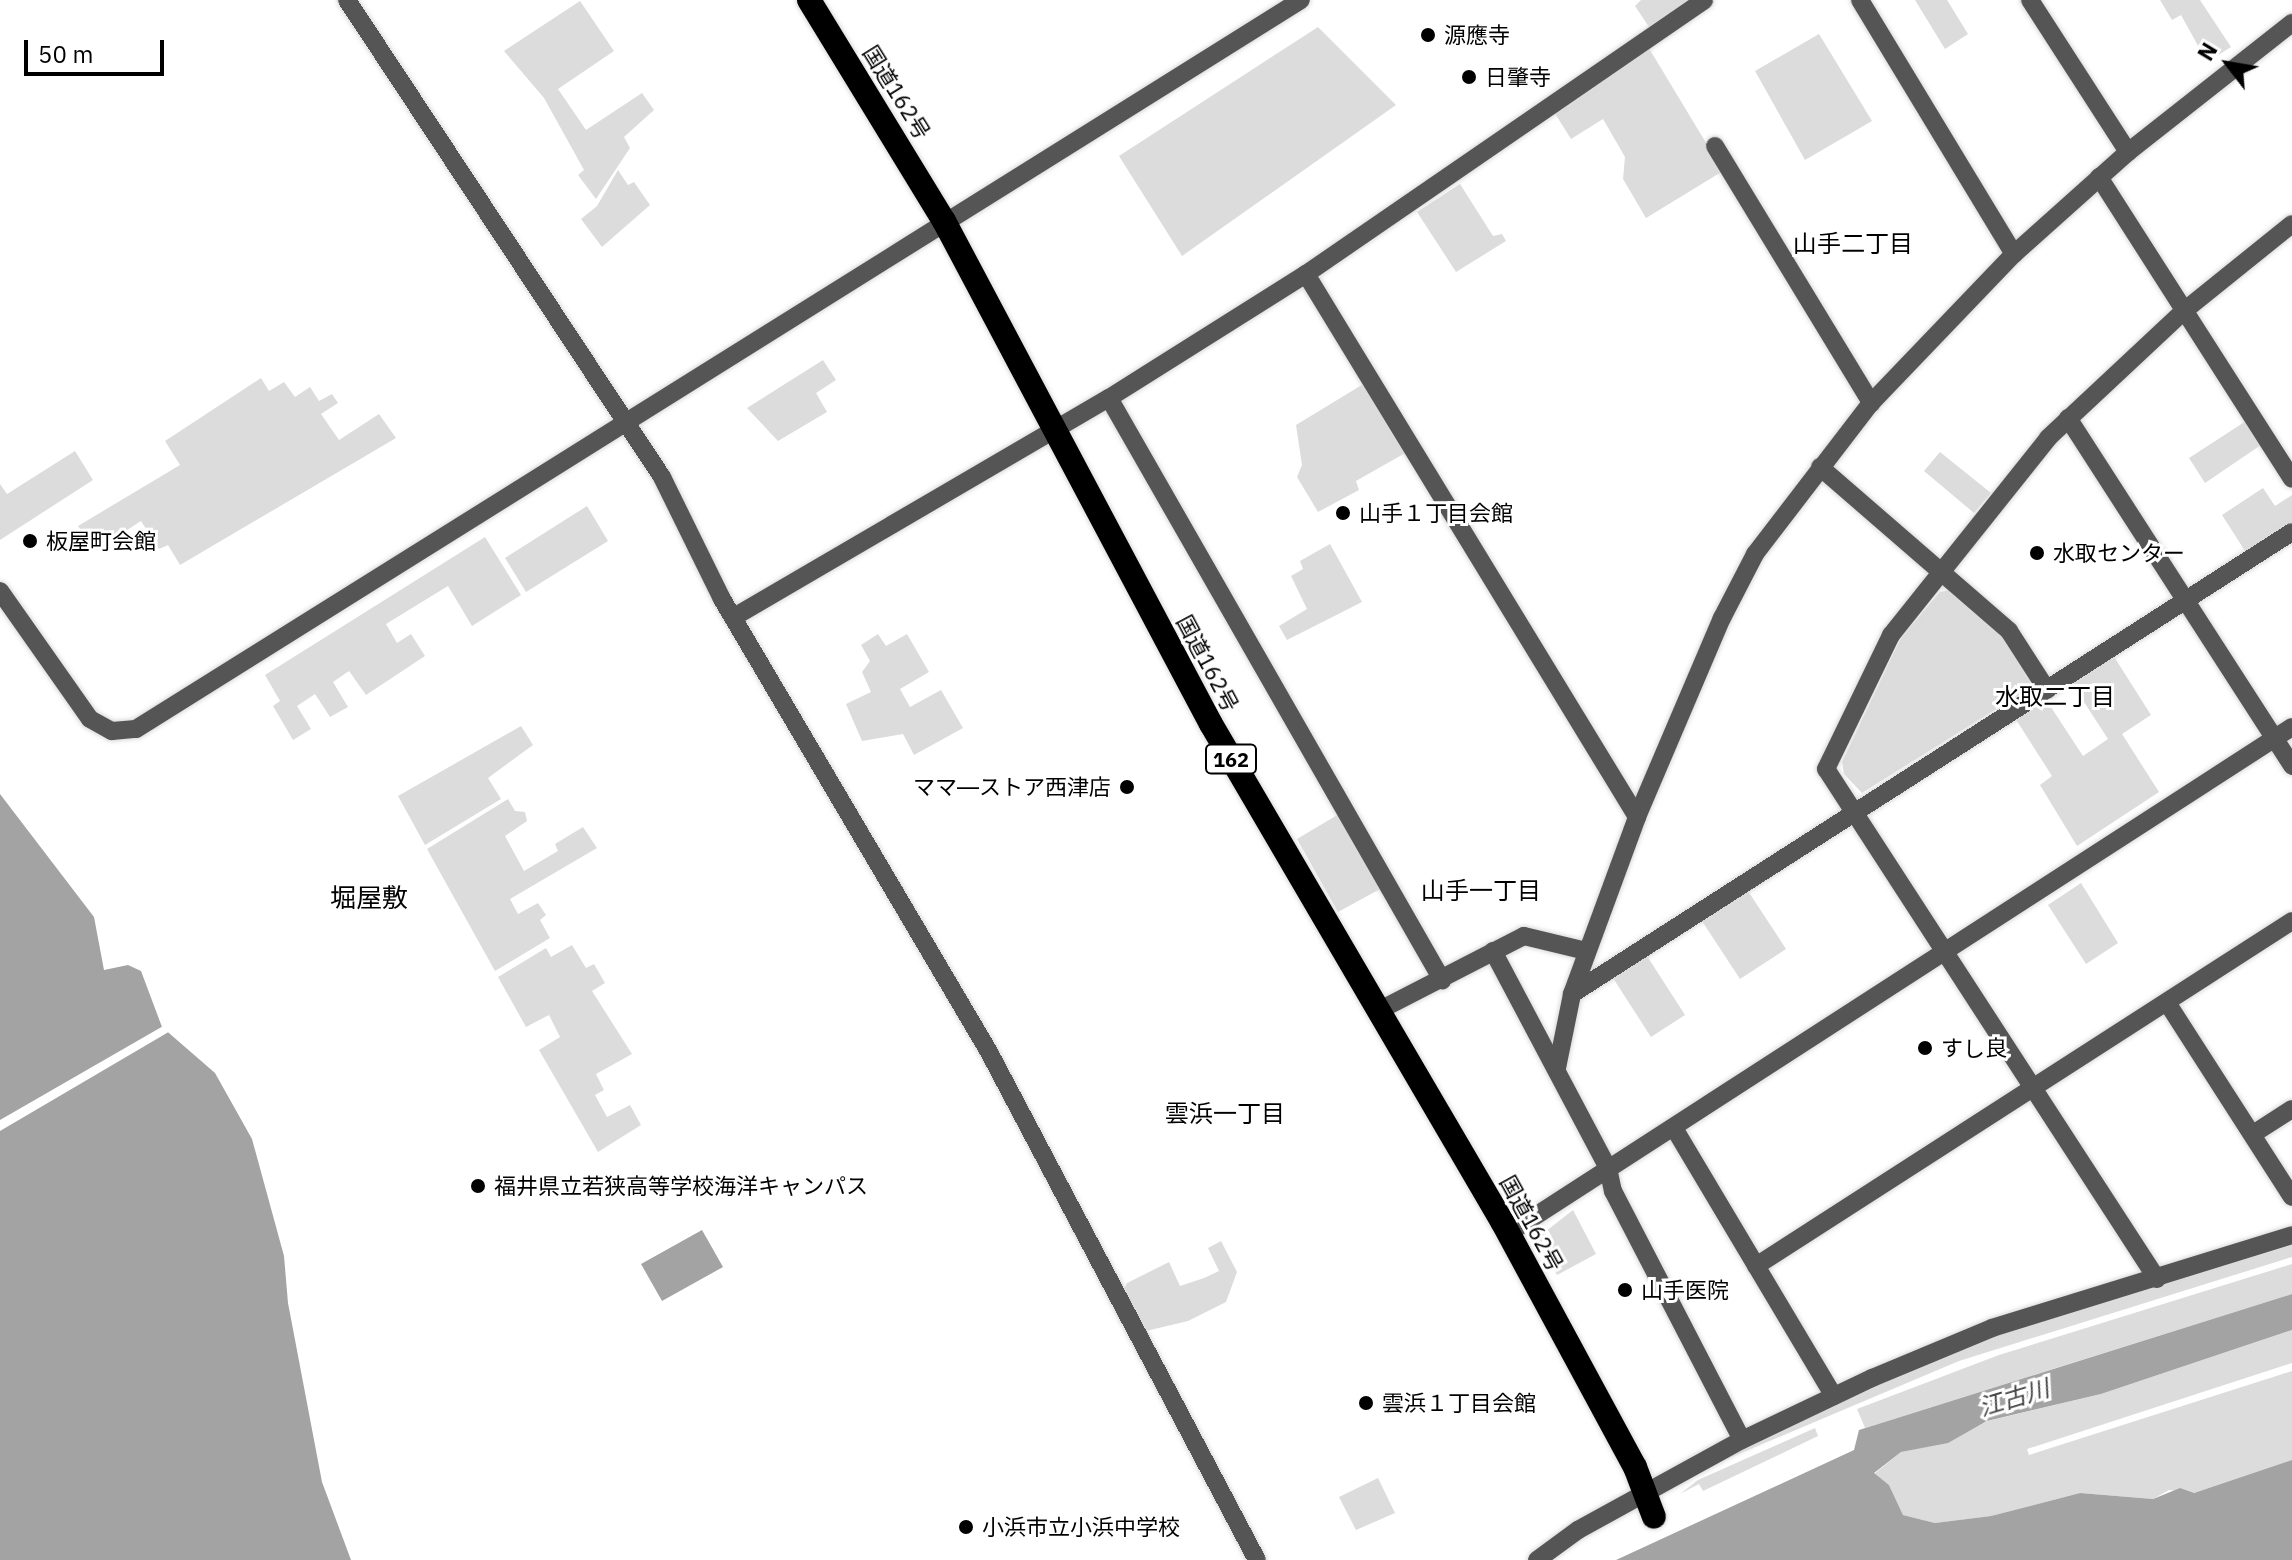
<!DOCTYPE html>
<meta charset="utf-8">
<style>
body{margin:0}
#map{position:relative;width:2292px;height:1560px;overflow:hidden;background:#fff;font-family:"IBM Plex Sans","Noto Sans JP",sans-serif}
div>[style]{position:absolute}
.green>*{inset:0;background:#dcdcdc}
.water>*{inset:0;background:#a3a3a3}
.pier>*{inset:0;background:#fff}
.roads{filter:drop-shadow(0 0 2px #dbdbdb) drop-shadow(0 0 2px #dbdbdb)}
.minor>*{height:18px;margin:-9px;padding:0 9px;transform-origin:9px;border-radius:9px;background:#555}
.highway>*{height:24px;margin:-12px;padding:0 12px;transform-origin:12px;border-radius:12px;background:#000}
.dots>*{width:22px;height:22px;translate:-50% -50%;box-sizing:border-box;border:4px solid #fff;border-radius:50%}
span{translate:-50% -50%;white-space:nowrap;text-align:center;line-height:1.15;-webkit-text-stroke:6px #fff;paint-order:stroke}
.shield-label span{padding:2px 6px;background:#fff;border:2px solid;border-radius:6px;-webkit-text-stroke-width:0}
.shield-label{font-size:20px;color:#000;font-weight:700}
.poi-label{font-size:22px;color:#000}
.left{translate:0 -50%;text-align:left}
.right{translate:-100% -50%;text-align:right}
.street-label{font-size:22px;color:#000}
.neighbourhood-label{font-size:24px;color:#000}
.water-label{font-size:24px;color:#444;font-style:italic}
.quarter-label{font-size:26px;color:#000}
.north{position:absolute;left:2188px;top:24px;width:80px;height:80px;-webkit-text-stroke:6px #fff;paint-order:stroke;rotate:301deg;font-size:22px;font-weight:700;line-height:32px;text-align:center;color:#000}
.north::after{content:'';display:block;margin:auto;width:28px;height:36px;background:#000;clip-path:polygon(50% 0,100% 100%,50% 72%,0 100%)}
.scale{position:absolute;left:24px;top:40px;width:140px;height:36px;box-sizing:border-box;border:4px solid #000;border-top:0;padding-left:10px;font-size:24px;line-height:28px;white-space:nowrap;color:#000;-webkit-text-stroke:6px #fff;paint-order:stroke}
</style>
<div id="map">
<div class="green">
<i style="clip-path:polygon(1641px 0,1691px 0,1649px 27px,1635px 6px)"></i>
<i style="clip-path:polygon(1915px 0,1947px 0,1968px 34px,1945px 49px)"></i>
<i style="clip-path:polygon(2160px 0,2200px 0,2231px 47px,2207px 62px,2181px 15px,2172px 20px)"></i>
<i style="clip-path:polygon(580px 1px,614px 51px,558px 89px,586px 130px,642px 93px,654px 110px,624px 137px,630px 148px,596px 199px,578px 175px,584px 170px,544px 98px,504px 51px)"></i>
<i style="clip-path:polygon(1318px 27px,1396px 105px,1182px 256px,1119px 156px)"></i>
<i style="clip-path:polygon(1819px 34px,1872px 121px,1805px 160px,1755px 71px)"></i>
<i style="clip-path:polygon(1647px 45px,1723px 171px,1646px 218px,1623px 179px,1625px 157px,1603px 119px,1571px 139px,1554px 112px)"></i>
<i style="clip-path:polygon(618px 170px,628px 185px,634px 182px,650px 205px,602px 247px,581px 219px,597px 206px)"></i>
<i style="clip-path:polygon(1460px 184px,1493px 236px,1502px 234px,1506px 241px,1456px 272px,1417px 212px)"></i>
<i style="clip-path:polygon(823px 360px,836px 380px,816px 393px,827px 412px,778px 441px,747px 408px)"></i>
<i style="clip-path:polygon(261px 378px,269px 391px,284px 382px,295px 397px,310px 387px,319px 401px,332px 394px,338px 403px,321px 414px,339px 440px,379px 414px,396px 438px,180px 565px,168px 545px,159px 549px,141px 521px,95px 551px,78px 526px,180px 465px,165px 441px)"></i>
<i style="clip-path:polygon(1365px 383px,1407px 452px,1356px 481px,1359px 490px,1318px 512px,1297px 477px,1302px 465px,1296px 425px)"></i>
<i style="clip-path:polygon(2246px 421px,2261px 445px,2205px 483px,2189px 458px)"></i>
<i style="clip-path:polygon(75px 451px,93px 480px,0 540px,0 484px,7px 494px)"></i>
<i style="clip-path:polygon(1940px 452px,1991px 493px,1974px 513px,1924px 471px)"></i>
<i style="clip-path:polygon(2263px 488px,2275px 506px,2292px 495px,2292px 524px,2247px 554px,2222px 515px)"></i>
<i style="clip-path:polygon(587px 506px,608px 541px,526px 592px,505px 558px)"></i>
<i style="clip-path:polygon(485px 537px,521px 595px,472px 626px,448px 586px,386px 624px,397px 643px,411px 634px,425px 656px,366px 695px,349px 671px,333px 682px,348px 707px,330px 717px,315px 694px,297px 706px,311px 729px,293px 740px,273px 706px,280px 701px,265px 675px)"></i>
<i style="clip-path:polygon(1330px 544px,1362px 602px,1287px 640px,1279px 626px,1307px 609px,1291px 576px,1303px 569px,1300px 561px)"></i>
<i style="clip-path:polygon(1950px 590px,2002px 637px,2030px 681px,2028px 689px,1862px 793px,1844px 774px,1842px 762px,1901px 638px,1940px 592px)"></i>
<i style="clip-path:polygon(878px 634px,886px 646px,907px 634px,929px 672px,900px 689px,910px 707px,941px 690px,963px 728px,914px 755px,903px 734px,862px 741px,846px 704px,871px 692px,862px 672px,870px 661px,861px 645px)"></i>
<i style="clip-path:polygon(2113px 655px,2151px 715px,2122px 734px,2159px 792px,2077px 846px,2040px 785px,2052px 776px,2015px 718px,2045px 698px,2083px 756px,2108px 739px,2071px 682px)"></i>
<i style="clip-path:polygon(521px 726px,533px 745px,488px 778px,501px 799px,425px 845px,398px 796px)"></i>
<i style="clip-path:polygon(508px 799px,515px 811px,525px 812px,527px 821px,505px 836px,524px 871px,558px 851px,555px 844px,583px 827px,597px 848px,510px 899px,518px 914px,538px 903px,546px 915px,540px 920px,550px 938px,495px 971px,427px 849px)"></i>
<i style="clip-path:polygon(1339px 814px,1382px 888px,1338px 912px,1297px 839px)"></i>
<i style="clip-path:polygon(2081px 883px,2118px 943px,2086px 964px,2048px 905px)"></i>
<i style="clip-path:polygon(1748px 891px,1786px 949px,1740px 979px,1702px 921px)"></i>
<i style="clip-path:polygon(572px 945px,586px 968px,594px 964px,605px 983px,592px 991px,632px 1054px,596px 1074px,604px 1090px,595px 1095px,607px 1117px,630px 1105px,641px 1125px,598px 1152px,539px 1050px,560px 1037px,549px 1015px,526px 1027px,498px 977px,546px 948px,551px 957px)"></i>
<i style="clip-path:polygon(1647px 956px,1685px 1015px,1651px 1037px,1613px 978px)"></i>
<i style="clip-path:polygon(1573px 1210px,1596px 1254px,1557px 1275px,1536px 1239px)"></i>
<i style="clip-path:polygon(1221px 1241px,1237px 1272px,1226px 1302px,1188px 1321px,1146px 1331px,1124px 1289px,1127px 1283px,1169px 1262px,1180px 1286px,1204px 1278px,1219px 1271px,1208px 1248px)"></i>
<i style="clip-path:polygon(2292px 1245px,2292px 1257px,1959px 1361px,1715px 1464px,1865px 1390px,1997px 1335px)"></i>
<i style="clip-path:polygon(2292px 1264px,2292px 1294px,1865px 1428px,1857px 1409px,1999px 1355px)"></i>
<i style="clip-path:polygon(2292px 1330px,2292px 1363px,2027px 1449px,2029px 1455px,2292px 1371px,2292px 1460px,2194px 1493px,2169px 1490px,2153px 1499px,2080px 1493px,1991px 1516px,1935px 1523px,1903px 1515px,1889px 1485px,1874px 1474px,1901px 1452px,1948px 1442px,1988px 1421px,2101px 1394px)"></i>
<i style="clip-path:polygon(1815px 1428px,1818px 1436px,1703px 1491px,1699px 1484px,1680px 1494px,1698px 1480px)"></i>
<i style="clip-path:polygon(1378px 1478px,1395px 1513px,1356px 1530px,1339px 1497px)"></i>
</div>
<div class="water">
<i style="clip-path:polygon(0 794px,94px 917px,104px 970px,128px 965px,141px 971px,162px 1027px,215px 1073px,252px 1139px,284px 1256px,288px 1303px,322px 1482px,351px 1560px,0 1560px)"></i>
<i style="clip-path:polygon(702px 1230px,723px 1267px,662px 1301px,641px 1264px)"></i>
<i style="clip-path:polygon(2292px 1294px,2292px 1330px,2101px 1394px,1987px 1421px,1948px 1443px,1901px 1452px,1874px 1473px,1889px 1485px,1903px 1515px,1935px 1523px,1991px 1516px,2080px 1493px,2153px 1499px,2180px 1488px,2194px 1493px,2292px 1460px,2292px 1560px,1616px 1560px,1854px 1450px,1859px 1430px)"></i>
</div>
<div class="pier">
<i style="clip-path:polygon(165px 1025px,172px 1030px,0 1131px,0 1120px)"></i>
</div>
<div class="roads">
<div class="minor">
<i style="left:347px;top:0;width:572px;rotate:56.56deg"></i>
<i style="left:662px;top:477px;width:136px;rotate:63.8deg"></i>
<i style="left:722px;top:599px;width:526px;rotate:59.48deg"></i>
<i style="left:989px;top:1052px;width:574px;rotate:62.19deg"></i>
<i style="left:1860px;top:0;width:297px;rotate:58.8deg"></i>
<i style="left:2030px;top:0;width:181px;rotate:57.2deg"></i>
<i style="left:1715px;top:146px;width:301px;rotate:58.7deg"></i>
<i style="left:2099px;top:177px;width:358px;rotate:57.4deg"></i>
<i style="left:1306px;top:274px;width:636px;rotate:58.63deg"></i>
<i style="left:1109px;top:398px;width:671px;rotate:60.22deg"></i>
<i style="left:2068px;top:418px;width:414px;rotate:57.2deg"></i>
<i style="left:1820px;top:467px;width:250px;rotate:40.9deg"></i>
<i style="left:2009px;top:631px;width:70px;rotate:57.2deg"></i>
<i style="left:0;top:591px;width:156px;rotate:54.9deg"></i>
<i style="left:90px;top:719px;width:25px;rotate:29deg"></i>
<i style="left:112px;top:731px;width:24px;rotate:-5deg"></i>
<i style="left:136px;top:729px;width:1374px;rotate:-32.04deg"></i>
<i style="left:734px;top:617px;width:434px;rotate:-30.3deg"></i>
<i style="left:1109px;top:398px;width:233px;rotate:-32.2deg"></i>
<i style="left:1306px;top:274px;width:483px;rotate:-34.5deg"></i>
<i style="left:1493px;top:951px;width:246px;rotate:62.1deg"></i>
<i style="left:1608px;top:1168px;width:24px;rotate:78deg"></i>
<i style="left:1613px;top:1191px;width:280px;rotate:62.6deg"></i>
<i style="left:1572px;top:994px;width:855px;rotate:-32.69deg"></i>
<i style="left:2168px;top:1004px;width:229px;rotate:57.3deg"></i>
<i style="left:1378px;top:1011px;width:164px;rotate:-27.2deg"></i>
<i style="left:1524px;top:936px;width:64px;rotate:13.6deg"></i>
<i style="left:1557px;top:1068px;width:76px;rotate:-78.5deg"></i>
<i style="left:1572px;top:994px;width:189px;rotate:-69.8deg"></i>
<i style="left:1637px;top:817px;width:216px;rotate:-66.9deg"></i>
<i style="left:1722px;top:618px;width:72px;rotate:-62.7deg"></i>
<i style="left:1755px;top:554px;width:190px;rotate:-52.5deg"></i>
<i style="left:1871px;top:403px;width:207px;rotate:-46.2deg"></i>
<i style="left:2014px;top:254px;width:153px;rotate:-41.8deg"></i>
<i style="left:2128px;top:152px;width:209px;rotate:-38.2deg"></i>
<i style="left:1674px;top:1128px;width:312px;rotate:59.2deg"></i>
<i style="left:2253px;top:1134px;width:46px;rotate:-32.7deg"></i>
<i style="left:1509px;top:1233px;width:932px;rotate:-32.87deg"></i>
<i style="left:1756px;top:1266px;width:637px;rotate:-32.77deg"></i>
<i style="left:2157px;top:1279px;width:608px;rotate:-122.98deg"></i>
<i style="left:1826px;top:769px;width:149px;rotate:-64.1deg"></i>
<i style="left:1891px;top:635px;width:252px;rotate:-51.4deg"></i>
<i style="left:2048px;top:438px;width:187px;rotate:-43.1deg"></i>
<i style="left:2185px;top:310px;width:137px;rotate:-38.8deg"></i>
<i style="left:1537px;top:1560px;width:51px;rotate:-36.2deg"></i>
<i style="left:1578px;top:1530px;width:187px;rotate:-28.8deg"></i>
<i style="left:1742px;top:1440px;width:144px;rotate:-25.5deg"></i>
<i style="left:1872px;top:1378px;width:130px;rotate:-22.6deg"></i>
<i style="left:1992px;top:1328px;width:314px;rotate:-17.2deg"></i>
</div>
<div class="highway">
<i style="left:809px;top:0;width:259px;rotate:58.6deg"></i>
<i style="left:944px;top:221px;width:569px;rotate:62.04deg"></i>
<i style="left:1211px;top:724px;width:578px;rotate:59.67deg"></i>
<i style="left:1503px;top:1223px;width:277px;rotate:61.6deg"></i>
<i style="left:1635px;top:1467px;width:53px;rotate:69.2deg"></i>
</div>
</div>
<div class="dots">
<i style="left:1428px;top:35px;background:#000"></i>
<i style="left:1469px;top:77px;background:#000"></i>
<i style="left:1343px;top:513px;background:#000"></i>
<i style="left:30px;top:541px;background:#000"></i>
<i style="left:2037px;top:553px;background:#000"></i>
<i style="left:1127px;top:787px;background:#000"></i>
<i style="left:1925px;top:1048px;background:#000"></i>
<i style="left:478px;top:1186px;background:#000"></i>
<i style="left:1625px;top:1290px;background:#000"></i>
<i style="left:1366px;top:1403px;background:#000"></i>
<i style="left:966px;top:1527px;background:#000"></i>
</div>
<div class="shield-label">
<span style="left:1231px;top:759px">162</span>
</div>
<div class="poi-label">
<span class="left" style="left:1444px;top:35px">源應寺</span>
<span class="left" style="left:1485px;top:77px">日肇寺</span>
<span class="left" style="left:1359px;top:513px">山手１丁目会館</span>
<span class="left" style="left:46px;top:541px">板屋町会館</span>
<span class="left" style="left:2053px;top:553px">水取センター</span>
<span class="right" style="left:1111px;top:787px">ママ―ストア西津店</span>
<span class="left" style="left:1941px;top:1048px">すし良</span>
<span class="left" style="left:494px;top:1186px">福井県立若狭高等学校海洋キャンパス</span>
<span class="left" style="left:1641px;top:1290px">山手医院</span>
<span class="left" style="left:1382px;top:1403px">雲浜１丁目会館</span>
<span class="left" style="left:982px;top:1527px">小浜市立小浜中学校</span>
</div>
<div class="street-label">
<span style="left:897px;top:92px;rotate:58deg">国道162号</span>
<span style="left:1208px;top:663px;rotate:62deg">国道162号</span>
<span style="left:1532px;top:1223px;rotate:61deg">国道162号</span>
</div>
<div class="neighbourhood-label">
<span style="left:1853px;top:244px">山手二丁目</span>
<span style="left:2055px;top:697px">水取二丁目</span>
<span style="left:1481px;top:891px">山手一丁目</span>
<span style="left:1225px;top:1114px">雲浜一丁目</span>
</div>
<div class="water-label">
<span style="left:2014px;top:1398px;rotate:-17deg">江古川</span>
</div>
<div class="quarter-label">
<span style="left:369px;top:898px">堀屋敷</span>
</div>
<div class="north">N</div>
<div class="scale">50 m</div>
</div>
